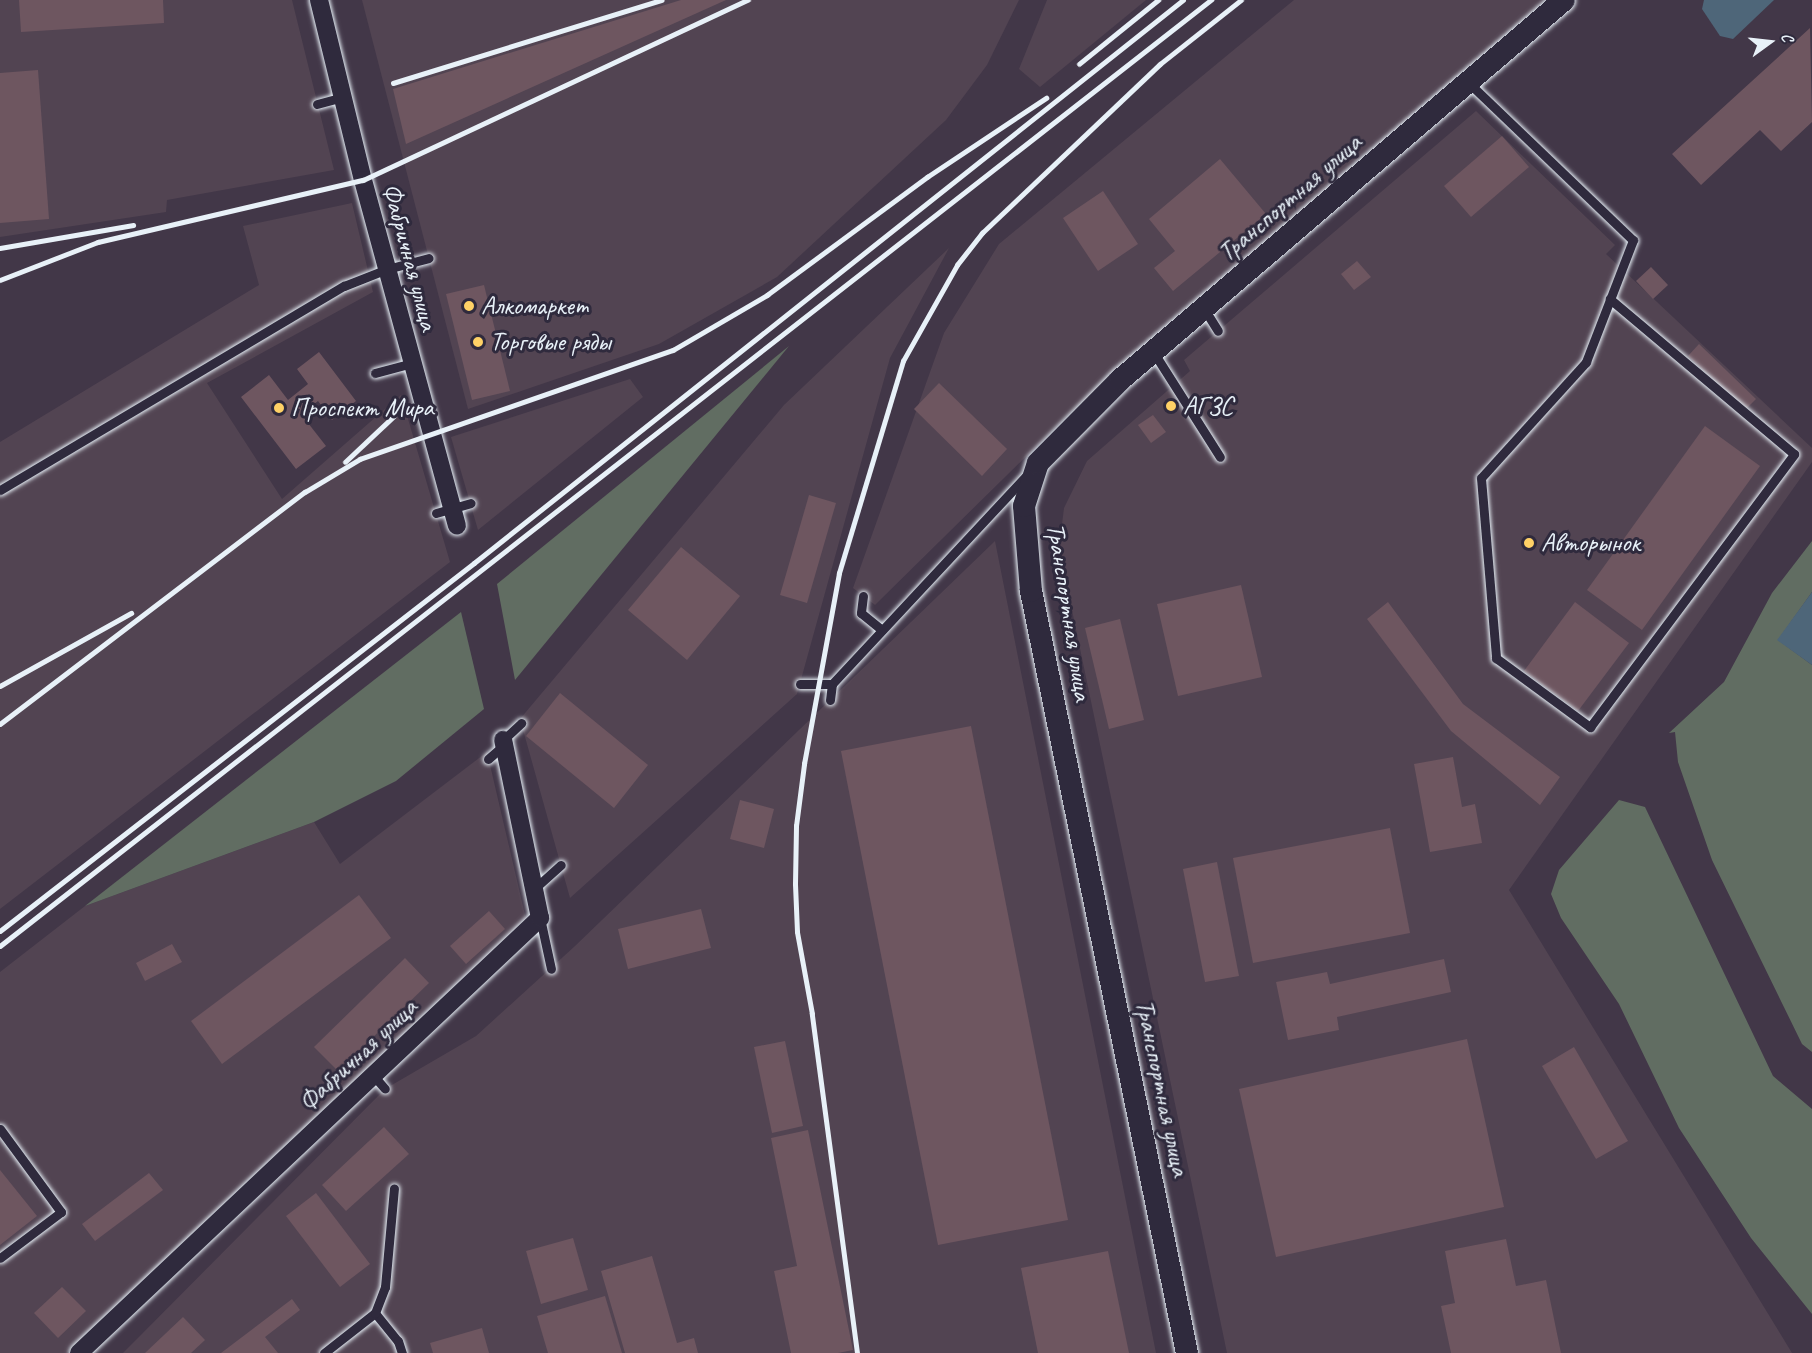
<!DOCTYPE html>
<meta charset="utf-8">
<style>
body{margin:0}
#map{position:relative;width:1812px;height:1353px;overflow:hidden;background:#423748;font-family:Caveat,sans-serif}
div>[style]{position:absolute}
.built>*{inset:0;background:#524452}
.green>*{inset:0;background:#616d62}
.water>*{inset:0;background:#4e6679}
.building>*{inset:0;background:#6e5660}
.roads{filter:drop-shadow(0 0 2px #e8f1f8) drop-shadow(0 0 2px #e8f1f8)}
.service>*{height:9px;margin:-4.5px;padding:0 4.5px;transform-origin:4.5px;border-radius:4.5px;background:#2f2a3d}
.minor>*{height:18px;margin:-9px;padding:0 9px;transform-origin:9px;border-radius:9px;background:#2f2a3d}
.tertiary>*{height:22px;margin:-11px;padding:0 11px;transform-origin:11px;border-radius:11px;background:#2f2a3d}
.rail>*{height:4.5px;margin:-2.25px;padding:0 2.25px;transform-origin:2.25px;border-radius:2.25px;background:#e8f1f8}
.dots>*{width:16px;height:16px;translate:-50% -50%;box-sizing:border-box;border:3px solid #2f2a3d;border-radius:50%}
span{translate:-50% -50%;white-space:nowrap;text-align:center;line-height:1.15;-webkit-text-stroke:6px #2f2a3d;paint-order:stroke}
.street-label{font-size:26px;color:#e8f1f8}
.poi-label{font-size:26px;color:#e8f1f8}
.left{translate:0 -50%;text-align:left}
.north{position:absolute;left:1740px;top:12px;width:60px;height:60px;-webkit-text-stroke:4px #2f2a3d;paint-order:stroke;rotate:75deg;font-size:16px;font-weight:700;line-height:24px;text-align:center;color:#e8f1f8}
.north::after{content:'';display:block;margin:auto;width:21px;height:27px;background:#e8f1f8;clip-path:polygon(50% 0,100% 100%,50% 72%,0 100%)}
</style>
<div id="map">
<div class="built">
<i style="clip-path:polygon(0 0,292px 0,334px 170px,167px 200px,166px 212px,0 237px)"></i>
<i style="clip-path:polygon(362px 0,1019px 0,987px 65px,946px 120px,777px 277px,659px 344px,468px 409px)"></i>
<i style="clip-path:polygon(1047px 0,1146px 0,1040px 87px,1019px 69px)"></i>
<i style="clip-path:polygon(1294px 0,1546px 0,1073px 410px,875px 605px,853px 588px,944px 333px,999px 244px)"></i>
<i style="clip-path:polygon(1476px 111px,1615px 245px,1606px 254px,1812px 448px,1812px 462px,1509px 890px,1792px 1353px,1227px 1353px,1059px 548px,1064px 508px,1087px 461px,1190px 371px,1184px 360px)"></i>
<i style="clip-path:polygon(352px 203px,373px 292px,207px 383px,282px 499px,401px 395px,450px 562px,0 909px,0 442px,259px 285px,243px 226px)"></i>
<i style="clip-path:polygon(949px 248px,890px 358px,797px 694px,570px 898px,520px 719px,784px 405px)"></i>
<i style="clip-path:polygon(630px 379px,643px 397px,478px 530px,451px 437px)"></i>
<i style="clip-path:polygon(995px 541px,1156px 1353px,123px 1353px,385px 1089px,476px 1036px,575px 946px)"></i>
<i style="clip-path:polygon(487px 752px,526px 919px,67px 1353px,0 1353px,0 972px,85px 906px,314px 822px,340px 864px)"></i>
</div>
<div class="green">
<i style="clip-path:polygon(789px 346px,515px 680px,497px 584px)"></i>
<i style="clip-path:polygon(1812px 541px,1812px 592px,1778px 640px,1812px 665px,1812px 1052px,1802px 1044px,1712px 860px,1678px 762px,1675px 732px,1669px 733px,1724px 682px,1772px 593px)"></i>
<i style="clip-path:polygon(461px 612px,484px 709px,396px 781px,314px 822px,85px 906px)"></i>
<i style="clip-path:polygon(1619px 800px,1645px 807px,1773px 1076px,1812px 1109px,1812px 1314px,1751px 1238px,1679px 1128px,1619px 1004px,1561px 918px,1551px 894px,1559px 870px)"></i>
</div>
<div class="water">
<i style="clip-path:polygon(1704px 0,1774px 0,1733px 39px,1720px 36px,1702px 9px)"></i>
<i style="clip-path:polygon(1812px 592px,1812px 665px,1777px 640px)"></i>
</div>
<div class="building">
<i style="clip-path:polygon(19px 0,163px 0,164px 23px,21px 32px)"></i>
<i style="clip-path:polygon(681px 0,726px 0,406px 144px,393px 89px)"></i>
<i style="clip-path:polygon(1810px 28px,1812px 122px,1781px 151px,1760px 130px,1701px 185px,1672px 154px)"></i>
<i style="clip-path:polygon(38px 70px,49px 219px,0 223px,0 73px)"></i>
<i style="clip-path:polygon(1502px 136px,1529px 167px,1471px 217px,1444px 186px)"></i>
<i style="clip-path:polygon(1220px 159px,1266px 214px,1173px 291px,1154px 268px,1175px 251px,1149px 219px)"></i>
<i style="clip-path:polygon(1103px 191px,1138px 244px,1098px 271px,1063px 218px)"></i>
<i style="clip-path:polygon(1357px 261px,1371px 277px,1354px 290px,1341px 274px)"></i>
<i style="clip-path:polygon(1651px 267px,1668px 285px,1653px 299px,1636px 281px)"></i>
<i style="clip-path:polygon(484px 285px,510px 391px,472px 400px,446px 294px)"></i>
<i style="clip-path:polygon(1699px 344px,1756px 399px,1745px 410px,1688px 356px)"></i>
<i style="clip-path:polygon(319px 352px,356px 401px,332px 420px,318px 401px,301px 414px,326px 446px,296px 469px,241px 397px,269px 375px,288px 400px,308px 384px,297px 369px)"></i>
<i style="clip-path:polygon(939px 383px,1007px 449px,982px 476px,914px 409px)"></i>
<i style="clip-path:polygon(1153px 415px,1166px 432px,1151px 443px,1138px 425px)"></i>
<i style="clip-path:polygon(1705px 426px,1760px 466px,1642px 630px,1587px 590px)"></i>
<i style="clip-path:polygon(809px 495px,836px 503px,807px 603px,780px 595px)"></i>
<i style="clip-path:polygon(681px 547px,740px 596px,687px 660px,628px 610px)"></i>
<i style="clip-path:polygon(1241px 585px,1262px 677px,1178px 696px,1157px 604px)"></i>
<i style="clip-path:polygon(1388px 602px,1463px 704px,1560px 777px,1540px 805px,1451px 731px,1367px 619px)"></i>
<i style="clip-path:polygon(1575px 602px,1629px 643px,1578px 711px,1524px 671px)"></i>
<i style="clip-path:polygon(1120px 619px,1144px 720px,1109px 729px,1085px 628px)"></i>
<i style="clip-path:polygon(560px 693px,648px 765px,614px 808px,526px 736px)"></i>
<i style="clip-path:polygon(971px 726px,1068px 1220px,938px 1245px,841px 751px)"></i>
<i style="clip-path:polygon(1453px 757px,1462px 807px,1475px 804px,1482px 843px,1430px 852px,1414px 764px)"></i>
<i style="clip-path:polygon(740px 800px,774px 809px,764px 848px,730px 839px)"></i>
<i style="clip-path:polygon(1390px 828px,1410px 933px,1253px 963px,1233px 858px)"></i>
<i style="clip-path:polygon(1217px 862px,1239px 976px,1205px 982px,1183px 869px)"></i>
<i style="clip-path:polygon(359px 895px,391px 938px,222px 1064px,191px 1021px)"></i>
<i style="clip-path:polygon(701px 909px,711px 948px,628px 969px,618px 929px)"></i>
<i style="clip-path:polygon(489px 911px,505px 929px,466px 964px,450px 946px)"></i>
<i style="clip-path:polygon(172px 944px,182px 962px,145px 981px,136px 963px)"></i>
<i style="clip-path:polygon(405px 958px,429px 983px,338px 1071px,314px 1047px)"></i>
<i style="clip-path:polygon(1444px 959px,1451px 992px,1337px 1017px,1339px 1030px,1288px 1040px,1276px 982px,1327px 972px,1330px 984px)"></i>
<i style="clip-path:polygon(1467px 1039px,1504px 1207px,1276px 1257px,1239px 1089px)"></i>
<i style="clip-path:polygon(785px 1041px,803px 1126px,772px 1133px,754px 1047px)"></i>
<i style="clip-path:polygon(1574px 1047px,1628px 1141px,1596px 1159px,1542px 1066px)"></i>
<i style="clip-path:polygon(384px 1127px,409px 1154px,346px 1211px,322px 1185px)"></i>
<i style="clip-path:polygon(808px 1130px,853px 1350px,838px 1353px,791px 1353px,774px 1271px,797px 1266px,771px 1138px)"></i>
<i style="clip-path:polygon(0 1170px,37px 1216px,0 1245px)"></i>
<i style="clip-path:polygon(149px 1173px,163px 1190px,95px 1241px,82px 1224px)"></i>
<i style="clip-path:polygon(316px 1193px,370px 1264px,340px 1287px,286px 1216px)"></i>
<i style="clip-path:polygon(573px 1238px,588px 1290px,541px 1304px,526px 1251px)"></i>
<i style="clip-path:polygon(1506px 1239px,1516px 1286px,1546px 1280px,1561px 1353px,1451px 1353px,1441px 1306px,1455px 1303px,1445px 1251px)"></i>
<i style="clip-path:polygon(1108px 1251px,1129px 1353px,1038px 1353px,1021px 1268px)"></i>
<i style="clip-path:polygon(652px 1256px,677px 1343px,694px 1338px,698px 1353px,625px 1353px,601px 1271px)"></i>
<i style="clip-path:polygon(62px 1287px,86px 1311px,58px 1338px,34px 1313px)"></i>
<i style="clip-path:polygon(605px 1296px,622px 1353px,548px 1353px,537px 1316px)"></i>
<i style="clip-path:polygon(292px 1299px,300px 1310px,265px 1337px,278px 1353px,221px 1353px)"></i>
<i style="clip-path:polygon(183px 1317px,205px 1340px,191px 1353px,145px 1353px)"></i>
<i style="clip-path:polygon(482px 1328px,489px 1353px,433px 1353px,430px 1343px)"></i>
</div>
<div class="roads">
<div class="service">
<i style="left:1469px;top:83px;width:227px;rotate:43.8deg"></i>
<i style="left:1633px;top:240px;width:131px;rotate:111.1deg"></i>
<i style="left:1586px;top:362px;width:156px;rotate:132.2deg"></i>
<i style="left:1481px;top:478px;width:181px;rotate:85.2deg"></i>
<i style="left:1496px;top:658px;width:117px;rotate:36.3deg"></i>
<i style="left:1590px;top:727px;width:341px;rotate:-53.2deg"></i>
<i style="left:1794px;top:454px;width:241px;rotate:-139.9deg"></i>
<i style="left:317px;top:104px;width:27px;rotate:-15deg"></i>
<i style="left:1203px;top:307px;width:28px;rotate:58deg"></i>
<i style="left:1154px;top:353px;width:123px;rotate:57.6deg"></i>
<i style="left:375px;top:373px;width:38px;rotate:-15deg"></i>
<i style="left:0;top:490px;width:400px;rotate:-30.7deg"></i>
<i style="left:344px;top:286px;width:46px;rotate:-21.6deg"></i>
<i style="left:387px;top:269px;width:43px;rotate:-14.7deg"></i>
<i style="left:436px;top:513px;width:36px;rotate:-16deg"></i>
<i style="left:863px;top:596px;width:17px;rotate:97deg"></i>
<i style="left:861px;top:613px;width:27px;rotate:39deg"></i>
<i style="left:800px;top:684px;width:32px"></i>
<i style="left:830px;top:700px;width:16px;rotate:-83deg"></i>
<i style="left:832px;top:684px;width:286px;rotate:-47deg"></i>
<i style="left:503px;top:740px;width:25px;rotate:-43deg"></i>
<i style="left:488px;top:759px;width:21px;rotate:-41deg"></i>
<i style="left:534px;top:889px;width:36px;rotate:-42deg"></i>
<i style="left:540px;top:918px;width:52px;rotate:77.8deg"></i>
<i style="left:373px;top:1075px;width:18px;rotate:49deg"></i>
<i style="left:0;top:1129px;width:103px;rotate:53.7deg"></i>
<i style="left:61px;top:1212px;width:76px;rotate:143deg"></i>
<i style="left:375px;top:1313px;width:36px;rotate:51deg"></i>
<i style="left:398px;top:1341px;width:13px;rotate:72deg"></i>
<i style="left:324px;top:1353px;width:65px;rotate:-38.1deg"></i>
<i style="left:375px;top:1313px;width:28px;rotate:-69deg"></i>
<i style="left:385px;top:1287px;width:99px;rotate:-84.8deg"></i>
</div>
<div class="minor">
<i style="left:319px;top:0;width:185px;rotate:76.3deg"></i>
<i style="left:363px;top:180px;width:358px;rotate:74.8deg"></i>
<i style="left:79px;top:1353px;width:634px;rotate:-43.34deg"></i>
<i style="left:540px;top:918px;width:182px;rotate:-101.7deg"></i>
</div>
<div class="tertiary">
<i style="left:1187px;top:1353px;width:778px;rotate:-101.57deg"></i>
<i style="left:1031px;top:591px;width:85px;rotate:-94.7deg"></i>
<i style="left:1024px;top:506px;width:45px;rotate:-72deg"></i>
<i style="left:1038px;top:463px;width:117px;rotate:-45.3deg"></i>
<i style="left:1120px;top:380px;width:584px;rotate:-40.56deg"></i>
</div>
</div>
<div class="rail">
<i style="left:1079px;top:64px;width:102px;rotate:-39deg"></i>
<i style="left:393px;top:83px;width:281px;rotate:-17.2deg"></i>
<i style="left:0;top:248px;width:135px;rotate:-9.8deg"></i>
<i style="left:0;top:280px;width:105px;rotate:-21.2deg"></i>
<i style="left:98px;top:242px;width:272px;rotate:-13.2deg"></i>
<i style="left:363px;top:180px;width:425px;rotate:-25.1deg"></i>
<i style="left:345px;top:462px;width:67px;rotate:-43.2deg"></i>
<i style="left:0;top:686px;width:150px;rotate:-29.1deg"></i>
<i style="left:0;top:724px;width:383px;rotate:-37.3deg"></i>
<i style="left:305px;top:492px;width:64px;rotate:-31deg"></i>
<i style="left:360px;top:459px;width:331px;rotate:-19.2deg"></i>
<i style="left:673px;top:350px;width:109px;rotate:-30.3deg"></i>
<i style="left:767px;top:295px;width:199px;rotate:-36.4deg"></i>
<i style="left:927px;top:177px;width:143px;rotate:-33.6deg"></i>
<i style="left:0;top:931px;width:600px;rotate:-37.82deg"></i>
<i style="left:474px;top:563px;width:905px;rotate:-38.45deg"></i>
<i style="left:0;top:946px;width:1537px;rotate:-38deg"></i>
<i style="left:857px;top:1353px;width:342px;rotate:-97.6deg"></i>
<i style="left:812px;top:1014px;width:83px;rotate:-100.4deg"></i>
<i style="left:797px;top:932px;width:48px;rotate:-92.4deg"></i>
<i style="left:795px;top:884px;width:58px;rotate:-89deg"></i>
<i style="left:796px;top:826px;width:63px;rotate:-82.6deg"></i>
<i style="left:804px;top:764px;width:194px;rotate:-79.6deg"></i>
<i style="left:839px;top:573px;width:221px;rotate:-73.2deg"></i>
<i style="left:903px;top:361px;width:110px;rotate:-60.6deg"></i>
<i style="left:957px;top:265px;width:41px;rotate:-52deg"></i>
<i style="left:982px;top:233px;width:245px;rotate:-43.5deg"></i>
<i style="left:1160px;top:64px;width:103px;rotate:-38.3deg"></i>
</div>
<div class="dots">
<i style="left:469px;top:306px;background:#ffd166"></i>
<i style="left:478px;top:342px;background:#ffd166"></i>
<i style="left:1171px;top:406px;background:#ffd166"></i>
<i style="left:279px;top:408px;background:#ffd166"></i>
<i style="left:1529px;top:543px;background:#ffd166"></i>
</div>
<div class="street-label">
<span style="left:1290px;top:198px;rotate:-41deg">Транспортная улица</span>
<span style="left:410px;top:257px;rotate:75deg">Фабричная улица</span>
<span style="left:1069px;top:612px;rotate:81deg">Транспортная улица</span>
<span style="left:358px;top:1055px;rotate:-43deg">Фабричная улица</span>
<span style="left:1162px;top:1088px;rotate:78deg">Транспортная улица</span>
</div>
<div class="poi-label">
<span class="left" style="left:481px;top:306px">Алкомаркет</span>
<span class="left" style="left:490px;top:342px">Торговые ряды</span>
<span class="left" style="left:1183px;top:406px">АГЗС</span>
<span class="left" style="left:291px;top:408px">Проспект Мира</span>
<span class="left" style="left:1541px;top:543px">Авторынок</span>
</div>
<div class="north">С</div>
</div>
